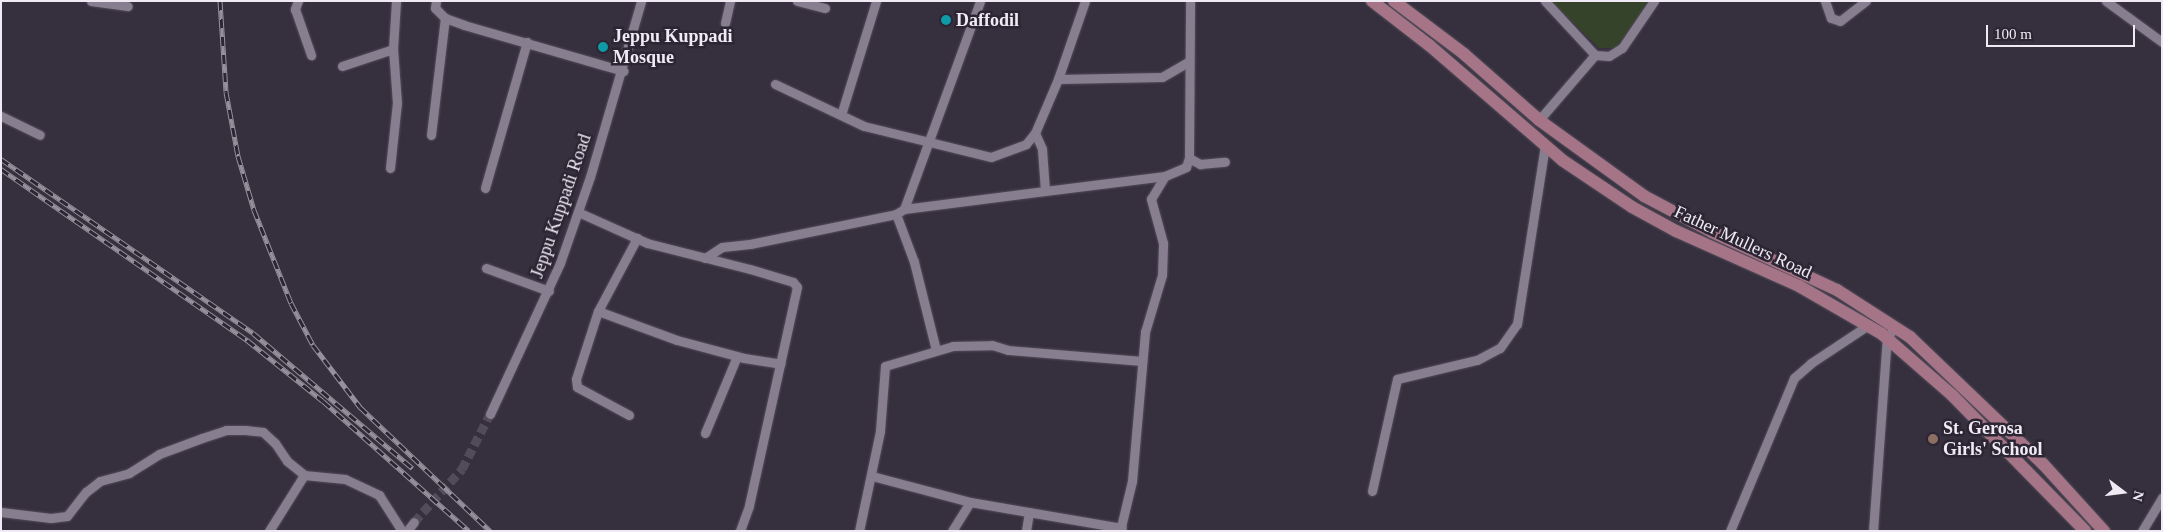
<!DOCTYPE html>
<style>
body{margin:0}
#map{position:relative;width:2163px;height:532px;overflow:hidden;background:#362f3e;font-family:"Times New Roman",serif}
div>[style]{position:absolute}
.green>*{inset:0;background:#35432a}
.street-tunnel>*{height:9px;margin-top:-4.5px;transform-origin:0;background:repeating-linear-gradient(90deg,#524b59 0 9px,transparent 0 13.5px)}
.roads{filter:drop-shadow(0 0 1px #544e5b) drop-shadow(0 0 1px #544e5b)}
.street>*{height:9px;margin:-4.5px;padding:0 4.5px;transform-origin:4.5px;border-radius:4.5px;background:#877e90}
.secondary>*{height:12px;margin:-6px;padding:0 6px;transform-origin:6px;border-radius:6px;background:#a57587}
.rail>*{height:5px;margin-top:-2.5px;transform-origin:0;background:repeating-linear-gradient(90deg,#2c2534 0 9px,#96909c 0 18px);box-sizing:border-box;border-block:1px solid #96909c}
.dots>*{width:14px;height:14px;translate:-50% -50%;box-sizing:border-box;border:2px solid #2c2534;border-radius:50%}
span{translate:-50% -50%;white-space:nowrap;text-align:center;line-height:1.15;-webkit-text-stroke:5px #2c2534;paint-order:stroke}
.poi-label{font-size:18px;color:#efeaf4;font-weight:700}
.left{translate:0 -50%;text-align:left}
.street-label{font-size:18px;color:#efeaf4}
.frame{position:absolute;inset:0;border:2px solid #efeaf4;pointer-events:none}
.north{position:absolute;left:2098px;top:467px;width:50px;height:50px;-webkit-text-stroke:4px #2c2534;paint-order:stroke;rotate:105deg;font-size:14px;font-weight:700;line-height:20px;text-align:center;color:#efeaf4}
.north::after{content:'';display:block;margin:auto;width:18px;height:22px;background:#efeaf4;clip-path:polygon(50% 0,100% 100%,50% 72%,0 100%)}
.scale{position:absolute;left:1986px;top:25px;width:149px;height:22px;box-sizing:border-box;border:2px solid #efeaf4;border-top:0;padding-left:6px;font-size:15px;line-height:18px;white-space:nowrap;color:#efeaf4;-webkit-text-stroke:4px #2c2534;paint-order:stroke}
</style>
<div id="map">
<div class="green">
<i style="clip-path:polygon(1551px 1px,1649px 1px,1616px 48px,1599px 48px)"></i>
</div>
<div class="street-tunnel">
<i style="left:414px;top:522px;width:72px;rotate:-47.8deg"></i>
<i style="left:462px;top:469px;width:62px;rotate:-63deg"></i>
</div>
<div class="roads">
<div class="street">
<i style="left:91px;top:1px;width:37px;rotate:8deg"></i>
<i style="left:298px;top:1px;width:9px;rotate:111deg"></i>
<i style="left:295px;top:9px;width:49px;rotate:70.8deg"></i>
<i style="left:436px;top:1px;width:7px;rotate:98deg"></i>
<i style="left:435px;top:8px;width:14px;rotate:45deg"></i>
<i style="left:445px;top:18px;width:20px;rotate:20deg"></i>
<i style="left:464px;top:25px;width:166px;rotate:16.1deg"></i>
<i style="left:797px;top:1px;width:29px;rotate:14deg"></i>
<i style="left:1545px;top:1px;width:74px;rotate:47.2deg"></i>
<i style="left:1595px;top:55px;width:14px;rotate:4deg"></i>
<i style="left:1609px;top:56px;width:15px;rotate:-32deg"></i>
<i style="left:1622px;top:48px;width:57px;rotate:-55.8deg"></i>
<i style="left:1825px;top:1px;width:18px;rotate:71deg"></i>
<i style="left:1831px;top:18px;width:9px;rotate:18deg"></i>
<i style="left:1840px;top:21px;width:33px;rotate:-38deg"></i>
<i style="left:2106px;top:1px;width:69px;rotate:36.2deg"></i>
<i style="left:725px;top:23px;width:23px;rotate:-77deg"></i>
<i style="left:342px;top:66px;width:54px;rotate:-18.4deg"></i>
<i style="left:393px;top:49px;width:48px;rotate:-86.4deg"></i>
<i style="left:1058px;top:79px;width:104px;rotate:-1.1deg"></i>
<i style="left:1162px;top:77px;width:30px;rotate:-30deg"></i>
<i style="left:775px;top:84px;width:98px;rotate:25.3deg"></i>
<i style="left:864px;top:126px;width:131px;rotate:13.7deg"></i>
<i style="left:991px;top:157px;width:37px;rotate:-20deg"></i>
<i style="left:1026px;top:144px;width:14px;rotate:-51deg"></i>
<i style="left:1035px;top:133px;width:59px;rotate:-66.9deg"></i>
<i style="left:1058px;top:79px;width:83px;rotate:-70.9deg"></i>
<i style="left:841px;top:115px;width:119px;rotate:-72.9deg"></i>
<i style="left:1px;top:116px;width:43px;rotate:26deg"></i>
<i style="left:1539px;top:120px;width:86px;rotate:-49.3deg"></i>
<i style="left:1035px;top:133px;width:17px;rotate:66deg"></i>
<i style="left:1042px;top:149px;width:42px;rotate:85.9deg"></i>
<i style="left:1045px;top:191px;width:121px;rotate:-7.1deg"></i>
<i style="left:1165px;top:176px;width:23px;rotate:-23deg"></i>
<i style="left:1186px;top:167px;width:9px;rotate:-72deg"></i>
<i style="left:1189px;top:158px;width:157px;rotate:-89.6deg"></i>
<i style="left:431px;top:135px;width:118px;rotate:-83.2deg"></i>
<i style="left:1189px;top:158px;width:13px;rotate:29deg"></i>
<i style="left:1200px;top:164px;width:25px;rotate:-5deg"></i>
<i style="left:390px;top:168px;width:65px;rotate:-83.9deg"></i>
<i style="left:397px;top:103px;width:54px;rotate:-94.2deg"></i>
<i style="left:485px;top:188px;width:152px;rotate:-74deg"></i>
<i style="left:904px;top:209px;width:221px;rotate:-69.9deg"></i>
<i style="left:578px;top:212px;width:76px;rotate:24.2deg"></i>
<i style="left:647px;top:243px;width:106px;rotate:14.2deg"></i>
<i style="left:750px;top:269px;width:45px;rotate:16.8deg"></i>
<i style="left:793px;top:282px;width:6px;rotate:51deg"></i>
<i style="left:797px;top:287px;width:224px;rotate:102.4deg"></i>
<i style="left:749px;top:506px;width:27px;rotate:110deg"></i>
<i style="left:896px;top:214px;width:51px;rotate:69.4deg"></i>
<i style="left:914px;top:262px;width:91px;rotate:76deg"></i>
<i style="left:705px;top:258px;width:20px;rotate:-33deg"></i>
<i style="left:722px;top:247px;width:28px;rotate:-6deg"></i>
<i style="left:750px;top:244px;width:149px;rotate:-11.6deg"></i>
<i style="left:896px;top:214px;width:9px;rotate:-32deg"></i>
<i style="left:904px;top:209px;width:142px;rotate:-7.3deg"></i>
<i style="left:486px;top:268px;width:67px;rotate:20.1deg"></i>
<i style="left:598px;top:311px;width:84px;rotate:20.2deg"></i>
<i style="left:677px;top:340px;width:69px;rotate:15deg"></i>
<i style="left:744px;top:358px;width:37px;rotate:9deg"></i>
<i style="left:490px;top:414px;width:166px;rotate:-65.1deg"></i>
<i style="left:560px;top:263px;width:91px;rotate:-70.8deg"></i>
<i style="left:590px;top:177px;width:183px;rotate:-73.8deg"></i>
<i style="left:629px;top:415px;width:59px;rotate:-151.7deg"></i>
<i style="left:577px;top:387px;width:8px;rotate:-97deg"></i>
<i style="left:576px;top:379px;width:71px;rotate:-72.1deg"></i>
<i style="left:598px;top:311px;width:83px;rotate:-61.9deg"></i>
<i style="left:705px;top:433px;width:83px;rotate:-67.4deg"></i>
<i style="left:872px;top:476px;width:101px;rotate:14.9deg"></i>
<i style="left:1372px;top:491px;width:115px;rotate:-77.4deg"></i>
<i style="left:1397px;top:379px;width:82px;rotate:-13.4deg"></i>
<i style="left:1477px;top:360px;width:26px;rotate:-28deg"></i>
<i style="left:1500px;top:348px;width:29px;rotate:-55deg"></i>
<i style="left:1517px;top:324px;width:181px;rotate:-81.1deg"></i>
<i style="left:1px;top:512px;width:50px;rotate:6.8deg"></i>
<i style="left:51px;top:518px;width:16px;rotate:-7deg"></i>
<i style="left:67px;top:516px;width:31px;rotate:-52deg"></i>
<i style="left:86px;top:492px;width:18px;rotate:-38deg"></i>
<i style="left:100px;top:481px;width:30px;rotate:-15deg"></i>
<i style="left:129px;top:473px;width:36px;rotate:-32deg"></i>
<i style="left:159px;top:454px;width:46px;rotate:-20.4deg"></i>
<i style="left:202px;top:438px;width:25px;rotate:-18deg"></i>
<i style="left:226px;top:430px;width:19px"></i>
<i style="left:245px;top:430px;width:18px;rotate:6deg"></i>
<i style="left:263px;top:432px;width:16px;rotate:43deg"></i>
<i style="left:275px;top:443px;width:22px;rotate:56deg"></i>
<i style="left:287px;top:461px;width:22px;rotate:39deg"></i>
<i style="left:304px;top:475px;width:41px;rotate:5.6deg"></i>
<i style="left:345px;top:479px;width:38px;rotate:25deg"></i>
<i style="left:379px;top:495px;width:43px;rotate:57.4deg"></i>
<i style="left:269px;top:531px;width:66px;rotate:-58deg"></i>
<i style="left:407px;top:531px;width:11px;rotate:-52deg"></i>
<i style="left:859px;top:531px;width:102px;rotate:-78.1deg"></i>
<i style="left:880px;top:431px;width:65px;rotate:-85.6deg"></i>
<i style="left:885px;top:366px;width:71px;rotate:-16.4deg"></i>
<i style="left:953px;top:346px;width:39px;rotate:-1deg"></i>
<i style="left:992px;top:345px;width:17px;rotate:17deg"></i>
<i style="left:1008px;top:350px;width:133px;rotate:4.7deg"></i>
<i style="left:952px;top:531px;width:34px;rotate:-58deg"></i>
<i style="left:970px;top:502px;width:154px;rotate:9.7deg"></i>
<i style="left:1026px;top:531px;width:19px;rotate:-81deg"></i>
<i style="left:1120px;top:531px;width:51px;rotate:-76.5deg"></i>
<i style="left:1132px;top:481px;width:150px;rotate:-85deg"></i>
<i style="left:1145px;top:332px;width:59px;rotate:-73.4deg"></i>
<i style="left:1162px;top:275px;width:32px;rotate:-88deg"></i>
<i style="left:1163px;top:243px;width:46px;rotate:-105.3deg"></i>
<i style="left:1151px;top:199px;width:27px;rotate:-59deg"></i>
<i style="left:1730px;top:531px;width:166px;rotate:-67.3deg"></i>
<i style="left:1794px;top:378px;width:23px;rotate:-41deg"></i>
<i style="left:1811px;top:363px;width:67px;rotate:-33.5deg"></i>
<i style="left:1873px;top:531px;width:194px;rotate:-85.9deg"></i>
<i style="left:1887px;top:338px;width:14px;rotate:-56deg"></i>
<i style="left:2142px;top:531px;width:39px;rotate:-59deg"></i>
</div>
<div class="secondary">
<i style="left:1372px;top:1px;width:72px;rotate:37.7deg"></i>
<i style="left:1429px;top:45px;width:176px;rotate:40.8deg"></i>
<i style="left:1562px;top:160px;width:84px;rotate:33.9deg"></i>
<i style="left:1632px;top:207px;width:50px;rotate:28.6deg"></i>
<i style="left:1676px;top:231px;width:135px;rotate:24.1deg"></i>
<i style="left:1799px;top:286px;width:96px;rotate:30deg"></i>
<i style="left:1882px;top:334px;width:94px;rotate:41.1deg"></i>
<i style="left:1953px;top:396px;width:189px;rotate:45.6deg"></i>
<i style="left:1394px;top:1px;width:88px;rotate:37.1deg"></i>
<i style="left:1464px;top:54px;width:100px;rotate:41.3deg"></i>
<i style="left:1539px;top:120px;width:130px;rotate:35.9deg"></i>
<i style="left:1644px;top:196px;width:77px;rotate:27.9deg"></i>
<i style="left:1712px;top:232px;width:138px;rotate:24.9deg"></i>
<i style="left:1837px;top:290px;width:87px;rotate:32.8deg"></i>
<i style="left:1910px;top:337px;width:184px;rotate:43.7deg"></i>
<i style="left:2043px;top:464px;width:91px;rotate:47.7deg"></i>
</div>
</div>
<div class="rail">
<i style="left:220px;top:1px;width:91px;rotate:86.2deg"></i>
<i style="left:226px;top:92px;width:65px;rotate:79.4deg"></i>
<i style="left:238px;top:156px;width:56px;rotate:73.5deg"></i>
<i style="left:254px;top:210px;width:100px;rotate:68.3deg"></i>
<i style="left:291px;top:303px;width:47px;rotate:62.4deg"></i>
<i style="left:313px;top:345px;width:78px;rotate:52.8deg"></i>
<i style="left:360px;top:407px;width:180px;rotate:43.6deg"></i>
<i style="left:1px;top:159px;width:306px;rotate:34.6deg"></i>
<i style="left:253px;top:333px;width:209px;rotate:40.3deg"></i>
<i style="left:1px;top:169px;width:300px;rotate:34.8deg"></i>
<i style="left:247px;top:340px;width:97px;rotate:38.8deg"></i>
<i style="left:323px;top:401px;width:195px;rotate:41.7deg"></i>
</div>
<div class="dots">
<i style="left:946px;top:20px;background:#0f9aa8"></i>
<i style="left:603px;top:47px;background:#0f9aa8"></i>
<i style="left:1933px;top:439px;background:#8d6e63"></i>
</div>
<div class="poi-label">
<span class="left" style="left:956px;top:20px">Daffodil</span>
<span class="left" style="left:613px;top:47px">Jeppu Kuppadi<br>Mosque</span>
<span class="left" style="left:1943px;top:439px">St. Gerosa<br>Girls' School</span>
</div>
<div class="street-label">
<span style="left:561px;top:206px;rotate:-71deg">Jeppu Kuppadi Road</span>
<span style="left:1743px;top:242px;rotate:25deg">Father Mullers Road</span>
</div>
<div class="frame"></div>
<div class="north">N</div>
<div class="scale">100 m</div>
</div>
